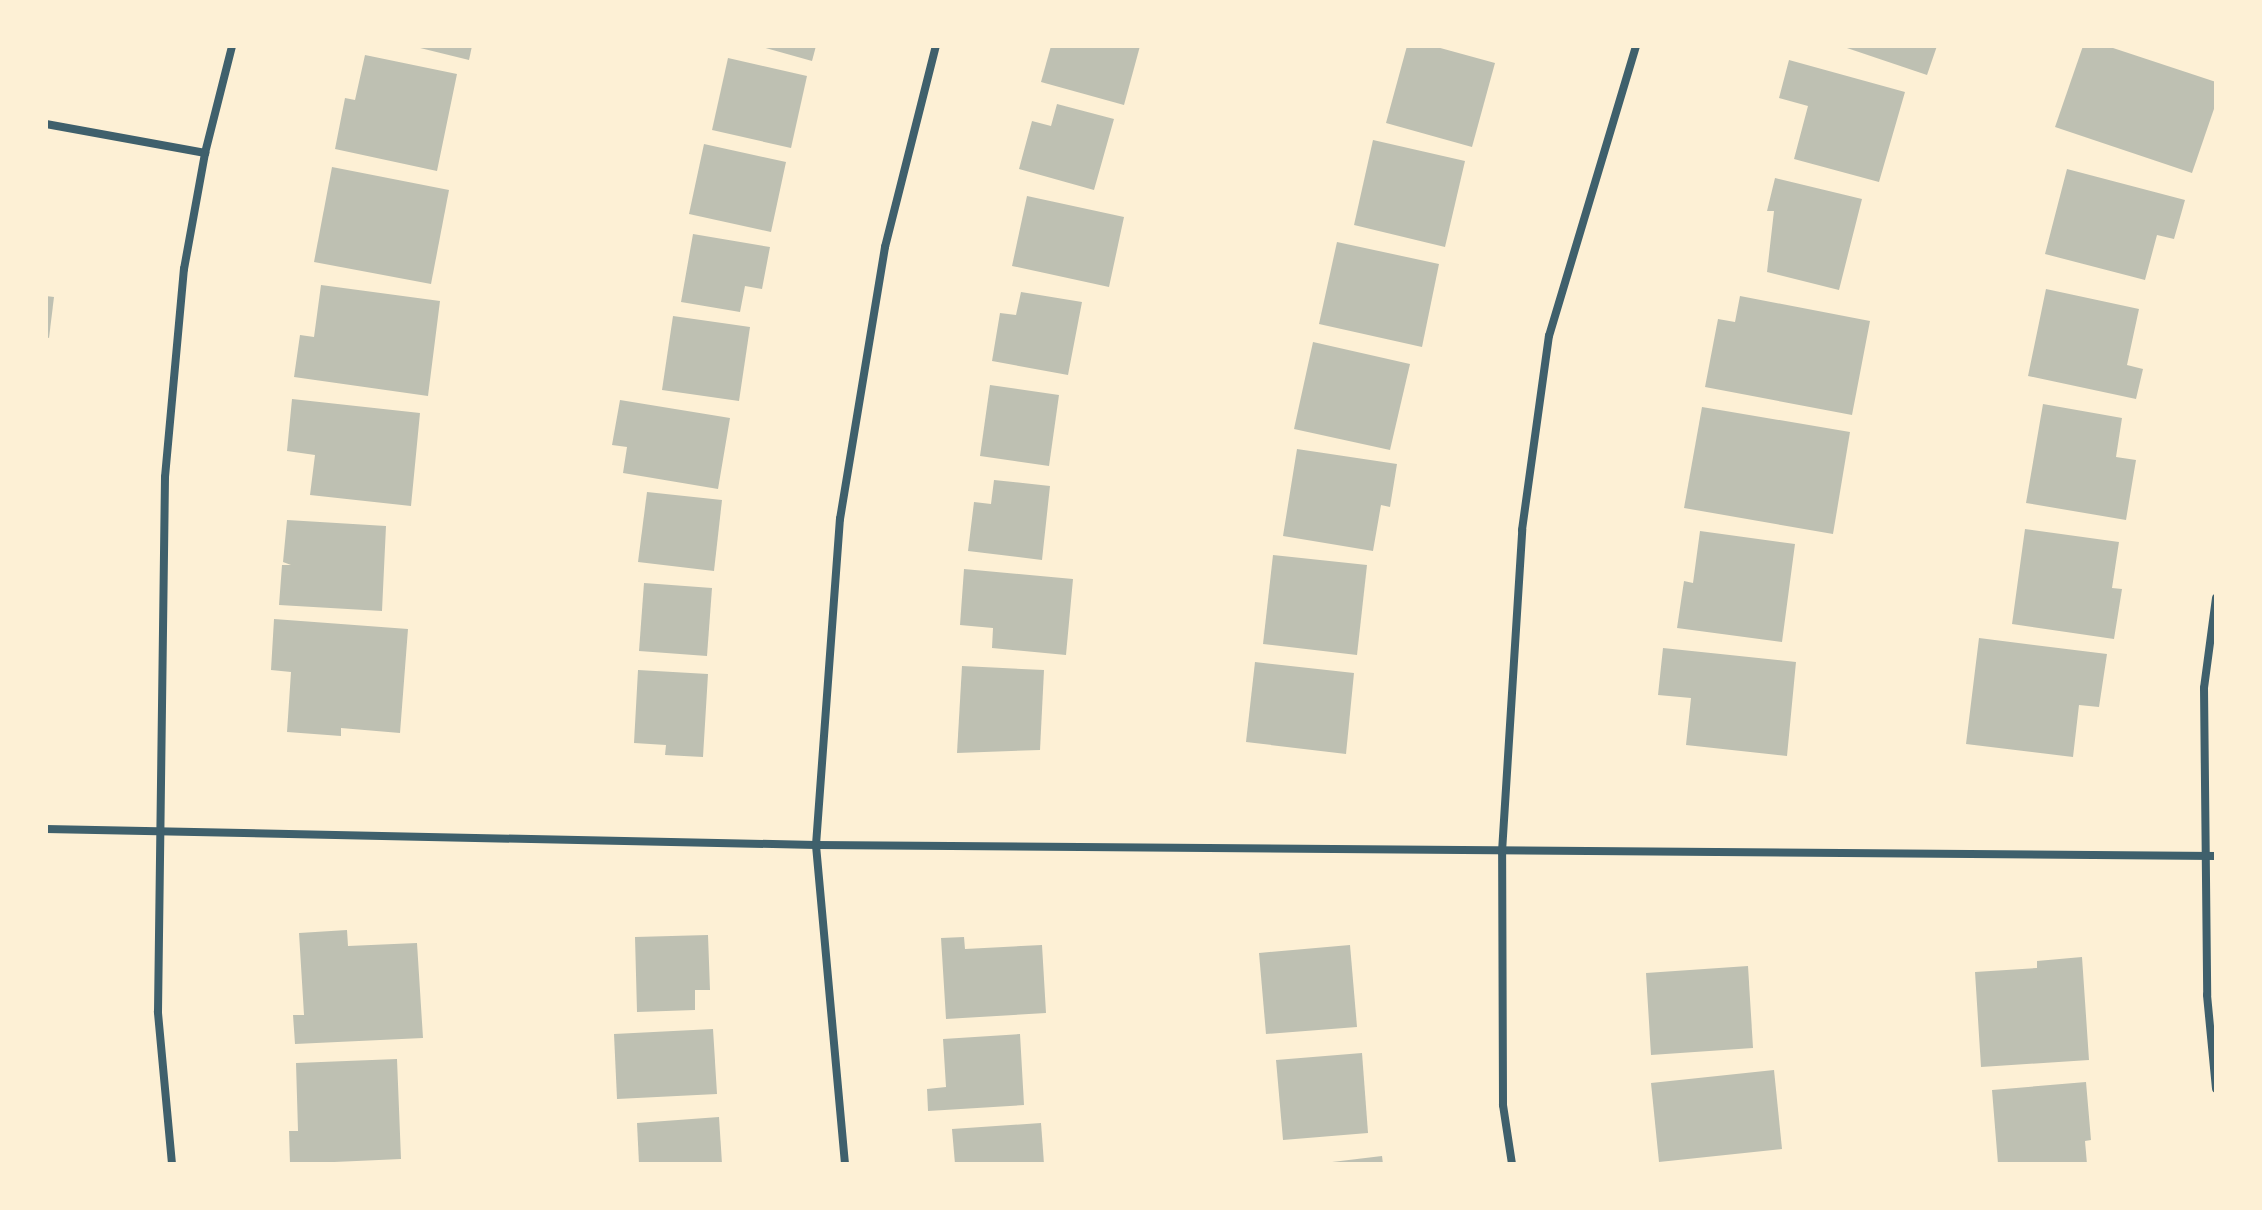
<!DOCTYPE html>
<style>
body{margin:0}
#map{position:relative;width:2262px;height:1210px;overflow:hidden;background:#fdf0d5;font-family:Merriweather,serif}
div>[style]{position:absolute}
.building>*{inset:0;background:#bec0b2}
.minor>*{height:8px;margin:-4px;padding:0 4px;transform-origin:4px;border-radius:4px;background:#3f606c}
span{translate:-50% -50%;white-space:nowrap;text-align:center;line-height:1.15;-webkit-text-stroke:7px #fdf0d5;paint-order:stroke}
.frame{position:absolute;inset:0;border:48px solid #fdf0d5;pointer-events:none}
</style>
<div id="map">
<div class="building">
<i style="clip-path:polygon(412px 46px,472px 46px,469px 60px)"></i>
<i style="clip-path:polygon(758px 46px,816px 46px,812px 61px)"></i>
<i style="clip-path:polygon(1051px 46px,1140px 46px,1124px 105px,1041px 82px)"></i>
<i style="clip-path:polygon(1407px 46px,1433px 46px,1495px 63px,1472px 147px,1386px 123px)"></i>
<i style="clip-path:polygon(1841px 46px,1937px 46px,1927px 75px)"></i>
<i style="clip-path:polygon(2083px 46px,2107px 46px,2216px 82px,2216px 103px,2192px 173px,2055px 127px)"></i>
<i style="clip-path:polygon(365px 55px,457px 74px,437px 171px,335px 149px,345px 98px,355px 100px)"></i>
<i style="clip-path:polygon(728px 58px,807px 76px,791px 148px,712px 130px)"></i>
<i style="clip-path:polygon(1789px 60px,1905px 92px,1879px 182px,1794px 159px,1808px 106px,1779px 98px)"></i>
<i style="clip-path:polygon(1057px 104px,1114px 119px,1094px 190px,1019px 169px,1032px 121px,1051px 126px)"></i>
<i style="clip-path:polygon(1373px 140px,1465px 161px,1445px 247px,1354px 225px)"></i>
<i style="clip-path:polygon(704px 144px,786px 162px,771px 232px,689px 214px)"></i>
<i style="clip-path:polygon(332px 167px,449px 190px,431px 284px,314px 262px)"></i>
<i style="clip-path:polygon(2067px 169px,2185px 200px,2174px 239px,2157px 235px,2145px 280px,2045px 254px)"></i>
<i style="clip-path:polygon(1775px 178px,1862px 199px,1839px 290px,1767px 272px,1774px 211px,1767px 211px)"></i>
<i style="clip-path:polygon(1027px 196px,1124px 217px,1109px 287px,1012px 266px)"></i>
<i style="clip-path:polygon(693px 234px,770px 247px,762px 289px,745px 286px,740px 312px,681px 302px)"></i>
<i style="clip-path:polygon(1337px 242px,1439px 264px,1422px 347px,1319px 324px)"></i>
<i style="clip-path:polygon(321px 285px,440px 301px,428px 396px,294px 377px,300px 335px,314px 337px)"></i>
<i style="clip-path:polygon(2046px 289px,2139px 309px,2127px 365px,2143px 369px,2136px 399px,2028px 376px)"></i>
<i style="clip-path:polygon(1021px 292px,1082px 302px,1068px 375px,992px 361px,1000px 313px,1016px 315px)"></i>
<i style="clip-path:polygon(46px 296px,54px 297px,49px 338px,46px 337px)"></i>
<i style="clip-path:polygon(1740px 296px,1870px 321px,1852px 415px,1705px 387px,1718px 319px,1735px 322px)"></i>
<i style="clip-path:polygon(673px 316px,750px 327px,739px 401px,662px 390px)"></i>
<i style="clip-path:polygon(1313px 342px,1410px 364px,1390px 450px,1294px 429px)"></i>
<i style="clip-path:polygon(990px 385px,1059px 395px,1049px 466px,980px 456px)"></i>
<i style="clip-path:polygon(292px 399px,420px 413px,411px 506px,310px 495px,315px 455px,287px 451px)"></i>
<i style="clip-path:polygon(620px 400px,730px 418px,718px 489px,623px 473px,627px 447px,612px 445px)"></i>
<i style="clip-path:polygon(2043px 404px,2122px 418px,2116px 457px,2136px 460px,2126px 520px,2026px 503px)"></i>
<i style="clip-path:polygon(1702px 407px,1850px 432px,1833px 534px,1684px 508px)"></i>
<i style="clip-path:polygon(1297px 449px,1397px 464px,1390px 507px,1381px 505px,1373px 551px,1283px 536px)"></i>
<i style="clip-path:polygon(994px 480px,1050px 486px,1042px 560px,968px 551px,974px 502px,991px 504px)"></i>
<i style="clip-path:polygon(647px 492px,722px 500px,714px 571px,638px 562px)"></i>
<i style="clip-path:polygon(287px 520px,386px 526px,382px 611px,279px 605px,282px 565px,291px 565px,283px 562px)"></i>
<i style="clip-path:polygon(2025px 529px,2119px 542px,2112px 588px,2122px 589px,2114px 639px,2012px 624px)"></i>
<i style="clip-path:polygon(1700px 531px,1795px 544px,1782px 642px,1677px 628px,1684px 581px,1693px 583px)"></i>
<i style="clip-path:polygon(1273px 555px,1367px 565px,1357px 655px,1263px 644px)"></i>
<i style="clip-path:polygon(964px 569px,1073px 579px,1066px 655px,992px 648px,993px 628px,960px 625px)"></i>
<i style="clip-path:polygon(644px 583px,712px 588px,707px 656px,639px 651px)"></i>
<i style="clip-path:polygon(274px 619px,408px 629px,400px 733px,341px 728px,341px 736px,287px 732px,291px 672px,271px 670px)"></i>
<i style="clip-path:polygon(1979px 638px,2107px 654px,2099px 707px,2079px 705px,2073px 757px,1966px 744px)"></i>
<i style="clip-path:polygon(1663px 648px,1796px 662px,1787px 756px,1686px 745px,1691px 698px,1658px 695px)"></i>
<i style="clip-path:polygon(1255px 662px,1354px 673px,1346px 754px,1246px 742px)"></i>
<i style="clip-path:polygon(962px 666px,1044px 670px,1040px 750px,957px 753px)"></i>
<i style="clip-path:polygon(638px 670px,708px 674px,703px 757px,665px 755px,666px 745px,634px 743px)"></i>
<i style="clip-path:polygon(347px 930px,348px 946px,417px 943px,423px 1038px,295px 1044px,293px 1015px,304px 1015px,299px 933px)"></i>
<i style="clip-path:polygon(708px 935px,710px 990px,695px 990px,695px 1010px,637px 1012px,635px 937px)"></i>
<i style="clip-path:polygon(964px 937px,965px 949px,1042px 945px,1046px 1013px,946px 1019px,941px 938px)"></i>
<i style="clip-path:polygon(1350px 945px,1357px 1027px,1266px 1034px,1259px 953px)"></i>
<i style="clip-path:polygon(2082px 957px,2089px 1060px,1981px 1067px,1975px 972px,2037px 968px,2037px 961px)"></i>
<i style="clip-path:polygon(1748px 966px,1753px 1048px,1651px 1055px,1646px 973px)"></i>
<i style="clip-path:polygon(713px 1029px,717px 1094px,617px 1099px,614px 1034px)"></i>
<i style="clip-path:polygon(1020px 1034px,1024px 1105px,928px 1111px,927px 1089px,946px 1087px,943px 1039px)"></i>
<i style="clip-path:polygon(1362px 1053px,1368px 1133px,1283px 1140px,1276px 1060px)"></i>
<i style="clip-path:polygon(397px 1059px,401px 1159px,290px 1164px,289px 1131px,298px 1131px,296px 1063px)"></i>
<i style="clip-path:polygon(1774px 1070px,1782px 1149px,1659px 1162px,1651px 1083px)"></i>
<i style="clip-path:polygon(2086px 1082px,2091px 1140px,2085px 1141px,2087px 1164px,1998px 1164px,1992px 1090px)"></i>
<i style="clip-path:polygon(719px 1117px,722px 1164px,639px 1164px,637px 1123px)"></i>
<i style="clip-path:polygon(1041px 1123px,1044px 1164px,955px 1164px,952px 1129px)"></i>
<i style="clip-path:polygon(1382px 1156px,1383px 1164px,1332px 1164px,1332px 1162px)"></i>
</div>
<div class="minor">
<i style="left:46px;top:124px;width:162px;rotate:10.3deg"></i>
<i style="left:2216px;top:598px;width:91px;rotate:97.6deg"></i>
<i style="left:2204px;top:688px;width:307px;rotate:89.4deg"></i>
<i style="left:2207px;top:995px;width:94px;rotate:84.5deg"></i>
<i style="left:46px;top:829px;width:770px;rotate:1.19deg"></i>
<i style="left:816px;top:845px;width:1400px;rotate:0.45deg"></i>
<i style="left:172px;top:1164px;width:153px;rotate:-95.3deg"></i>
<i style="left:158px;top:1012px;width:535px;rotate:-89.25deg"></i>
<i style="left:165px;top:477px;width:209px;rotate:-84.8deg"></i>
<i style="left:184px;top:269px;width:118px;rotate:-79.7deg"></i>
<i style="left:205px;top:153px;width:110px;rotate:-75.8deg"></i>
<i style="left:845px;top:1164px;width:320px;rotate:-95.2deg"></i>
<i style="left:816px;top:845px;width:327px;rotate:-85.8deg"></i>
<i style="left:840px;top:519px;width:276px;rotate:-80.6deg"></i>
<i style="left:885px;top:247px;width:207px;rotate:-75.8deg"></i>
<i style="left:1512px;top:1164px;width:60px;rotate:-98.7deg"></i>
<i style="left:1503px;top:1105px;width:253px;rotate:-90.2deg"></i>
<i style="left:1502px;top:852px;width:323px;rotate:-86.4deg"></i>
<i style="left:1522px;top:530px;width:196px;rotate:-82.1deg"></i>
<i style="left:1549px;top:336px;width:303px;rotate:-73.3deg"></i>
</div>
<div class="frame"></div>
</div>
